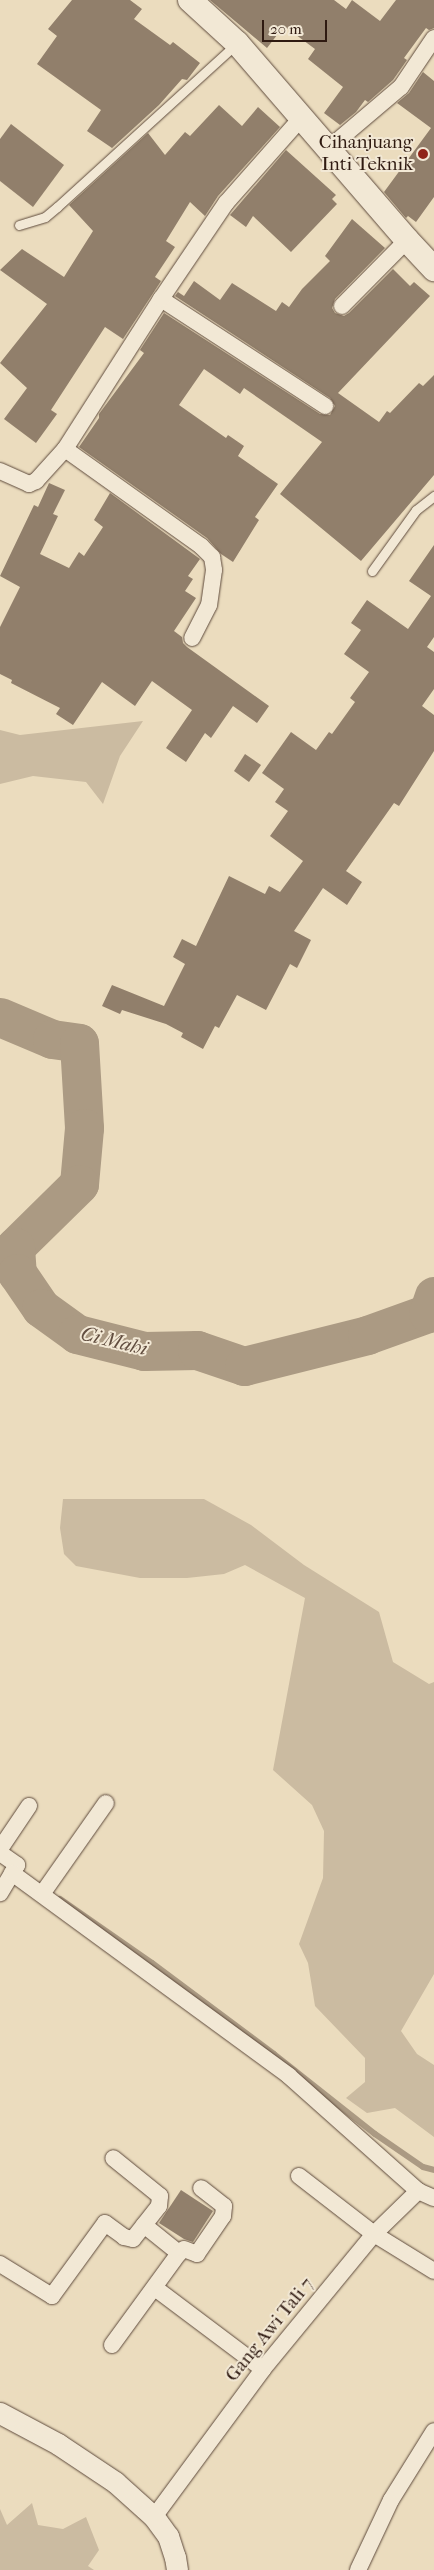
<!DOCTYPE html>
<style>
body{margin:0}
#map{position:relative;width:434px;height:2570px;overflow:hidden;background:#ebdcbe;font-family:"IM FELL French Canon",serif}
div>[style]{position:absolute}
.green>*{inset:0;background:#cbbba1}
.stream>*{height:6px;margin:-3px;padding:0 3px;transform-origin:3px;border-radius:3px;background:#ab9a83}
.river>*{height:39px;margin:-19.5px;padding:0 19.5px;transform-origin:19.5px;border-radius:19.5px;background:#ab9a83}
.building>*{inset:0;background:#917f6b}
.roads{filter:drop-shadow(0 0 1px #5e4a3c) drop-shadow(0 0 1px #5e4a3c)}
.service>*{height:9px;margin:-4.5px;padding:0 4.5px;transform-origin:4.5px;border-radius:4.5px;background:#f2e8d5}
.minor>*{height:16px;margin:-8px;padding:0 8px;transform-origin:8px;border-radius:8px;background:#f2e8d5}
.tertiary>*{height:21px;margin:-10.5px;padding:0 10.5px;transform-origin:10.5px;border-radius:10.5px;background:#f2e8d5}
.secondary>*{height:24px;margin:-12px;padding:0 12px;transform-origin:12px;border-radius:12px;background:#f2e8d5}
.dots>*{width:14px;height:14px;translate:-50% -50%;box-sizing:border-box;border:2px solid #f2e8d5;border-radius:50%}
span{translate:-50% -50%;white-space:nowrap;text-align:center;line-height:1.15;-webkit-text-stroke:4px #f2e8d5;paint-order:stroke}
.poi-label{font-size:19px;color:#2f1a11}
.right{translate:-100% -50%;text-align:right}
.street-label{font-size:19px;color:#2f1a11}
.water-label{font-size:20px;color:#614d3f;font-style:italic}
.scale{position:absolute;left:262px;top:20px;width:65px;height:22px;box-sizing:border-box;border:2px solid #2f1a11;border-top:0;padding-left:6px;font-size:15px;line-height:18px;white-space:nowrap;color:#2f1a11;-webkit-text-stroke:4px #f2e8d5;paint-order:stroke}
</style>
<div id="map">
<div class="green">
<i style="clip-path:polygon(143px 721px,120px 756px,103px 804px,86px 782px,33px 776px,0 784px,0 730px,20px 735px)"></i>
<i style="clip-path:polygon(63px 1499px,204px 1499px,251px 1525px,304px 1565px,379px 1612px,393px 1662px,429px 1684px,434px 1682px,434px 1974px,401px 2031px,417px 2054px,434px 2065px,434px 2137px,395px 2108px,367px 2113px,346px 2098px,365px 2082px,365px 2058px,315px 2006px,308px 1963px,299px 1944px,323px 1878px,324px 1831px,312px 1805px,273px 1770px,305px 1598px,245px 1565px,224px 1574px,187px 1578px,140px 1578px,76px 1566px,64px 1554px,60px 1528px)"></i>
<i style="clip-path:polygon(32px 2503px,38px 2525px,63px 2529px,86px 2517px,99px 2550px,88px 2566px,94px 2570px,0 2570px,0 2509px,7px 2525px)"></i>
</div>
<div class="stream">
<i style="left:60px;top:1899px;width:112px;rotate:34.8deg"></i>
<i style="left:152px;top:1963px;width:152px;rotate:36.7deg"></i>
<i style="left:274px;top:2054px;width:129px;rotate:38.4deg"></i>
<i style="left:375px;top:2134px;width:58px;rotate:34.5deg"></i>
<i style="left:423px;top:2167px;width:11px;rotate:15deg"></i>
</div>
<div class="river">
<i style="left:0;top:1017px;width:56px;rotate:22.9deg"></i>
<i style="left:52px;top:1039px;width:27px;rotate:8deg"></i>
<i style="left:79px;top:1043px;width:85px;rotate:86.6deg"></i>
<i style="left:84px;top:1128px;width:56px;rotate:95.1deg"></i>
<i style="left:79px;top:1184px;width:90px;rotate:135.5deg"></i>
<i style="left:15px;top:1247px;width:26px;rotate:86deg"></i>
<i style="left:17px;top:1273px;width:42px;rotate:55.6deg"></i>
<i style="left:41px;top:1308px;width:44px;rotate:35.8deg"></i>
<i style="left:77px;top:1334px;width:69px;rotate:14.2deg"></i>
<i style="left:144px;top:1351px;width:53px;rotate:-1.1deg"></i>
<i style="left:197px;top:1350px;width:50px;rotate:18.8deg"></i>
<i style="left:244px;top:1366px;width:127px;rotate:-14.1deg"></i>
<i style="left:367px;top:1335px;width:65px;rotate:-19.8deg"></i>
<i style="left:428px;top:1313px;width:18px;rotate:-71deg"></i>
</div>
<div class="building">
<i style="clip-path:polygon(72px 0,130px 0,142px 9px,134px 19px,170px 45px,173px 42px,200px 63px,187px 80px,182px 79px,159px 105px,112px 148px,87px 131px,101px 110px,37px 64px,57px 36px,48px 29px)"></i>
<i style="clip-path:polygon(210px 0,334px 0,346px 9px,352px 0,380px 21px,396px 0,434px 0,434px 28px,429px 30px,426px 28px,404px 58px,407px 60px,393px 80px,368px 102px,365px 100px,356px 112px,340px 125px,324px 113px,343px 87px,308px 59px,315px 49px,284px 26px,267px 48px)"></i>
<i style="clip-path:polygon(423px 72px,434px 81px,434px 197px,416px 222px,408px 216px,406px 218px,384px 192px,431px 128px,397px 103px,409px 93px)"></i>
<i style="clip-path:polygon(219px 105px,242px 126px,258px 107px,280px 127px,218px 196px,205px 216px,190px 202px,166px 241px,175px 247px,155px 277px,161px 281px,123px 339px,105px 327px,51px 410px,57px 414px,36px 443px,4px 419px,27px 388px,0 363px,47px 304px,0 270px,22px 249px,64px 277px,93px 231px,69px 205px,148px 133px,165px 155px,185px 132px,190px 136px)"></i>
<i style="clip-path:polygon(11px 124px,64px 165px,33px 207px,0 181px,0 139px)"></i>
<i style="clip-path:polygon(286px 150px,336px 195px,332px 199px,337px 204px,291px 252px,253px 216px,246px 227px,230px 215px)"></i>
<i style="clip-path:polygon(352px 219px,385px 248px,335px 299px,332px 308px,335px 313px,344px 316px,349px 313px,393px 269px,410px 286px,414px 282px,430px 296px,338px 393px,379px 422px,387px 411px,390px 413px,419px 383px,423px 386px,434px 375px,434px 475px,361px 561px,280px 494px,322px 442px,244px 388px,240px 394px,204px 369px,179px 405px,226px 438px,228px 435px,244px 446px,238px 456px,278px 484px,255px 517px,259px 520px,233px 562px,221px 554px,207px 538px,79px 447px,99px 418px,99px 414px,144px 353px,140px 350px,164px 313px,320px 414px,330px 415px,335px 406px,330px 398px,175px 296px,178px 292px,184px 296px,194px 281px,220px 300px,232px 283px,276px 311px,282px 302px,289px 307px,302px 289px,330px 261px,325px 256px)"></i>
<i style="clip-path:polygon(49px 483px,65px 490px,53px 514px,58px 516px,40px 554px,69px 568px,79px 552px,84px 556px,103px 527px,94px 520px,110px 493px,200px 559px,188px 576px,193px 579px,185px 591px,196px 598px,174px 631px,182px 637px,183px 643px,187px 647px,269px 706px,257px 723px,233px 706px,211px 738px,205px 733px,186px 762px,166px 748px,192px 710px,152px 681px,135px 706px,102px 682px,73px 725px,56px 714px,60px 708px,11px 683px,12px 680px,0 674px,0 627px,20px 587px,0 576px,34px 505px,38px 507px)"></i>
<i style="clip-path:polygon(434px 545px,434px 637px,427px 647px,434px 652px,434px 689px,422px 706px,434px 715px,434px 751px,399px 806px,394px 803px,346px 871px,362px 882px,347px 905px,323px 888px,294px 931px,311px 940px,297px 968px,290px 964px,266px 1010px,237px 995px,219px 1028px,215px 1026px,203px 1049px,181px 1037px,183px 1033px,166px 1024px,122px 1010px,120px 1014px,102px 1006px,112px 985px,164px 1006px,185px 964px,173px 957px,182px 939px,196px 946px,229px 876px,265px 894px,269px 886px,280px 892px,303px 861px,270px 836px,288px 811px,275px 802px,284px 789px,262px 773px,291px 732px,316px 750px,329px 732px,332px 734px,355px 702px,350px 698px,369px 672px,344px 654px,361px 630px,351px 623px,367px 600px,408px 629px,431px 596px,409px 581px)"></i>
<i style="clip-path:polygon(245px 754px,261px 765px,249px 782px,234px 771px)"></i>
<i style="clip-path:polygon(181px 2190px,213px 2211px,193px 2242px,184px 2239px,159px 2223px)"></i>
</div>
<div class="roads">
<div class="service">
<i style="left:19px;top:225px;width:27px;rotate:-17deg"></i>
<i style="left:45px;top:217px;width:16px;rotate:-40deg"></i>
<i style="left:57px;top:207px;width:244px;rotate:-42.3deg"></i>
<i style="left:372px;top:571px;width:75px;rotate:-54.2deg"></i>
<i style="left:416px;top:510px;width:23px;rotate:-38deg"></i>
</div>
<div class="minor">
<i style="left:329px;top:148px;width:94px;rotate:-40.3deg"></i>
<i style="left:401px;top:87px;width:59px;rotate:-56deg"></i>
<i style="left:161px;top:299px;width:196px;rotate:33.1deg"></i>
<i style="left:342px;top:306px;width:93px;rotate:-45.4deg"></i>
<i style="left:65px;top:449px;width:167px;rotate:35.5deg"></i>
<i style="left:201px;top:546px;width:16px;rotate:45deg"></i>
<i style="left:212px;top:557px;width:13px;rotate:81deg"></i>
<i style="left:214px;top:570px;width:35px;rotate:98deg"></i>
<i style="left:209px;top:605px;width:37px;rotate:117deg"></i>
<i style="left:0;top:471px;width:32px;rotate:24deg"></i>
<i style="left:29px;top:484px;width:8px;rotate:-23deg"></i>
<i style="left:36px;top:481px;width:43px;rotate:-47.8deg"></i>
<i style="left:65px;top:449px;width:178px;rotate:-57.4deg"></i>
<i style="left:161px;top:299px;width:116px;rotate:-55.9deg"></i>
<i style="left:226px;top:203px;width:115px;rotate:-48.5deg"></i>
<i style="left:0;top:1849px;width:52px;rotate:-56deg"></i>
<i style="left:0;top:1853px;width:21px;rotate:35deg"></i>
<i style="left:17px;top:1865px;width:33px;rotate:121deg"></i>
<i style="left:12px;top:1873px;width:343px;rotate:36.2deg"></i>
<i style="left:289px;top:2076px;width:173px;rotate:41.7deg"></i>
<i style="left:42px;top:1894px;width:111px;rotate:-54.9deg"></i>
<i style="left:299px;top:2176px;width:95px;rotate:37.7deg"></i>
<i style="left:374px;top:2234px;width:70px;rotate:31.7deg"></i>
<i style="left:144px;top:2225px;width:45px;rotate:38.7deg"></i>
<i style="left:0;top:2264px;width:61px;rotate:31.6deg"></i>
<i style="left:52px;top:2296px;width:90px;rotate:-54deg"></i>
<i style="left:105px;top:2223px;width:24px;rotate:36deg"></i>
<i style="left:124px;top:2237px;width:9px;rotate:13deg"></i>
<i style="left:133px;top:2239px;width:42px;rotate:-51.8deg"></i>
<i style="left:159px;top:2206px;width:10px;rotate:-84deg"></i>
<i style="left:160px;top:2196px;width:60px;rotate:-141deg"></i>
<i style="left:155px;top:2288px;width:135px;rotate:36.9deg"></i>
<i style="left:112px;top:2345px;width:114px;rotate:-53.9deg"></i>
<i style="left:179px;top:2253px;width:6px;rotate:-39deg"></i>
<i style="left:184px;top:2249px;width:14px;rotate:21deg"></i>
<i style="left:197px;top:2254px;width:46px;rotate:-55.6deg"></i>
<i style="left:223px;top:2216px;width:10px;rotate:-84deg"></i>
<i style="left:224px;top:2206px;width:29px;rotate:-142deg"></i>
<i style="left:154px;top:2517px;width:184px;rotate:-53.6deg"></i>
<i style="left:263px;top:2369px;width:175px;rotate:-50.6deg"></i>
<i style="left:374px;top:2234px;width:62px;rotate:-44.3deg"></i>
<i style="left:418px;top:2191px;width:17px;rotate:24deg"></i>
<i style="left:358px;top:2570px;width:77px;rotate:-64.8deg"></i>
<i style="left:391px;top:2500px;width:81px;rotate:-58.1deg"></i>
</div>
<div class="tertiary">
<i style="left:0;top:2413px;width:66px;rotate:28.1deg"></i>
<i style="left:58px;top:2444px;width:69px;rotate:33.7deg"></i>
<i style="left:115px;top:2482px;width:52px;rotate:41.9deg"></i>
<i style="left:154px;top:2517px;width:24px;rotate:54deg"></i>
<i style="left:168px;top:2536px;width:22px;rotate:72deg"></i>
<i style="left:175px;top:2557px;width:13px;rotate:81deg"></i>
</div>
<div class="secondary">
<i style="left:190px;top:0;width:64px;rotate:42.5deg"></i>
<i style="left:237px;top:43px;width:260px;rotate:49.2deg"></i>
<i style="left:407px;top:240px;width:40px;rotate:47deg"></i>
</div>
</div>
<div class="dots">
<i style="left:423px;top:154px;background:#8f2418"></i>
</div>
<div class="poi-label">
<span class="right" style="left:413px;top:154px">Cihanjuang<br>Inti Teknik</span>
</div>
<div class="street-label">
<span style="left:270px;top:2330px;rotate:-51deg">Gang Awi Tali 7</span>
</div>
<div class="water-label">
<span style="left:114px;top:1341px;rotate:14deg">Ci Mahi</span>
</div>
<div class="scale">20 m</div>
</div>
